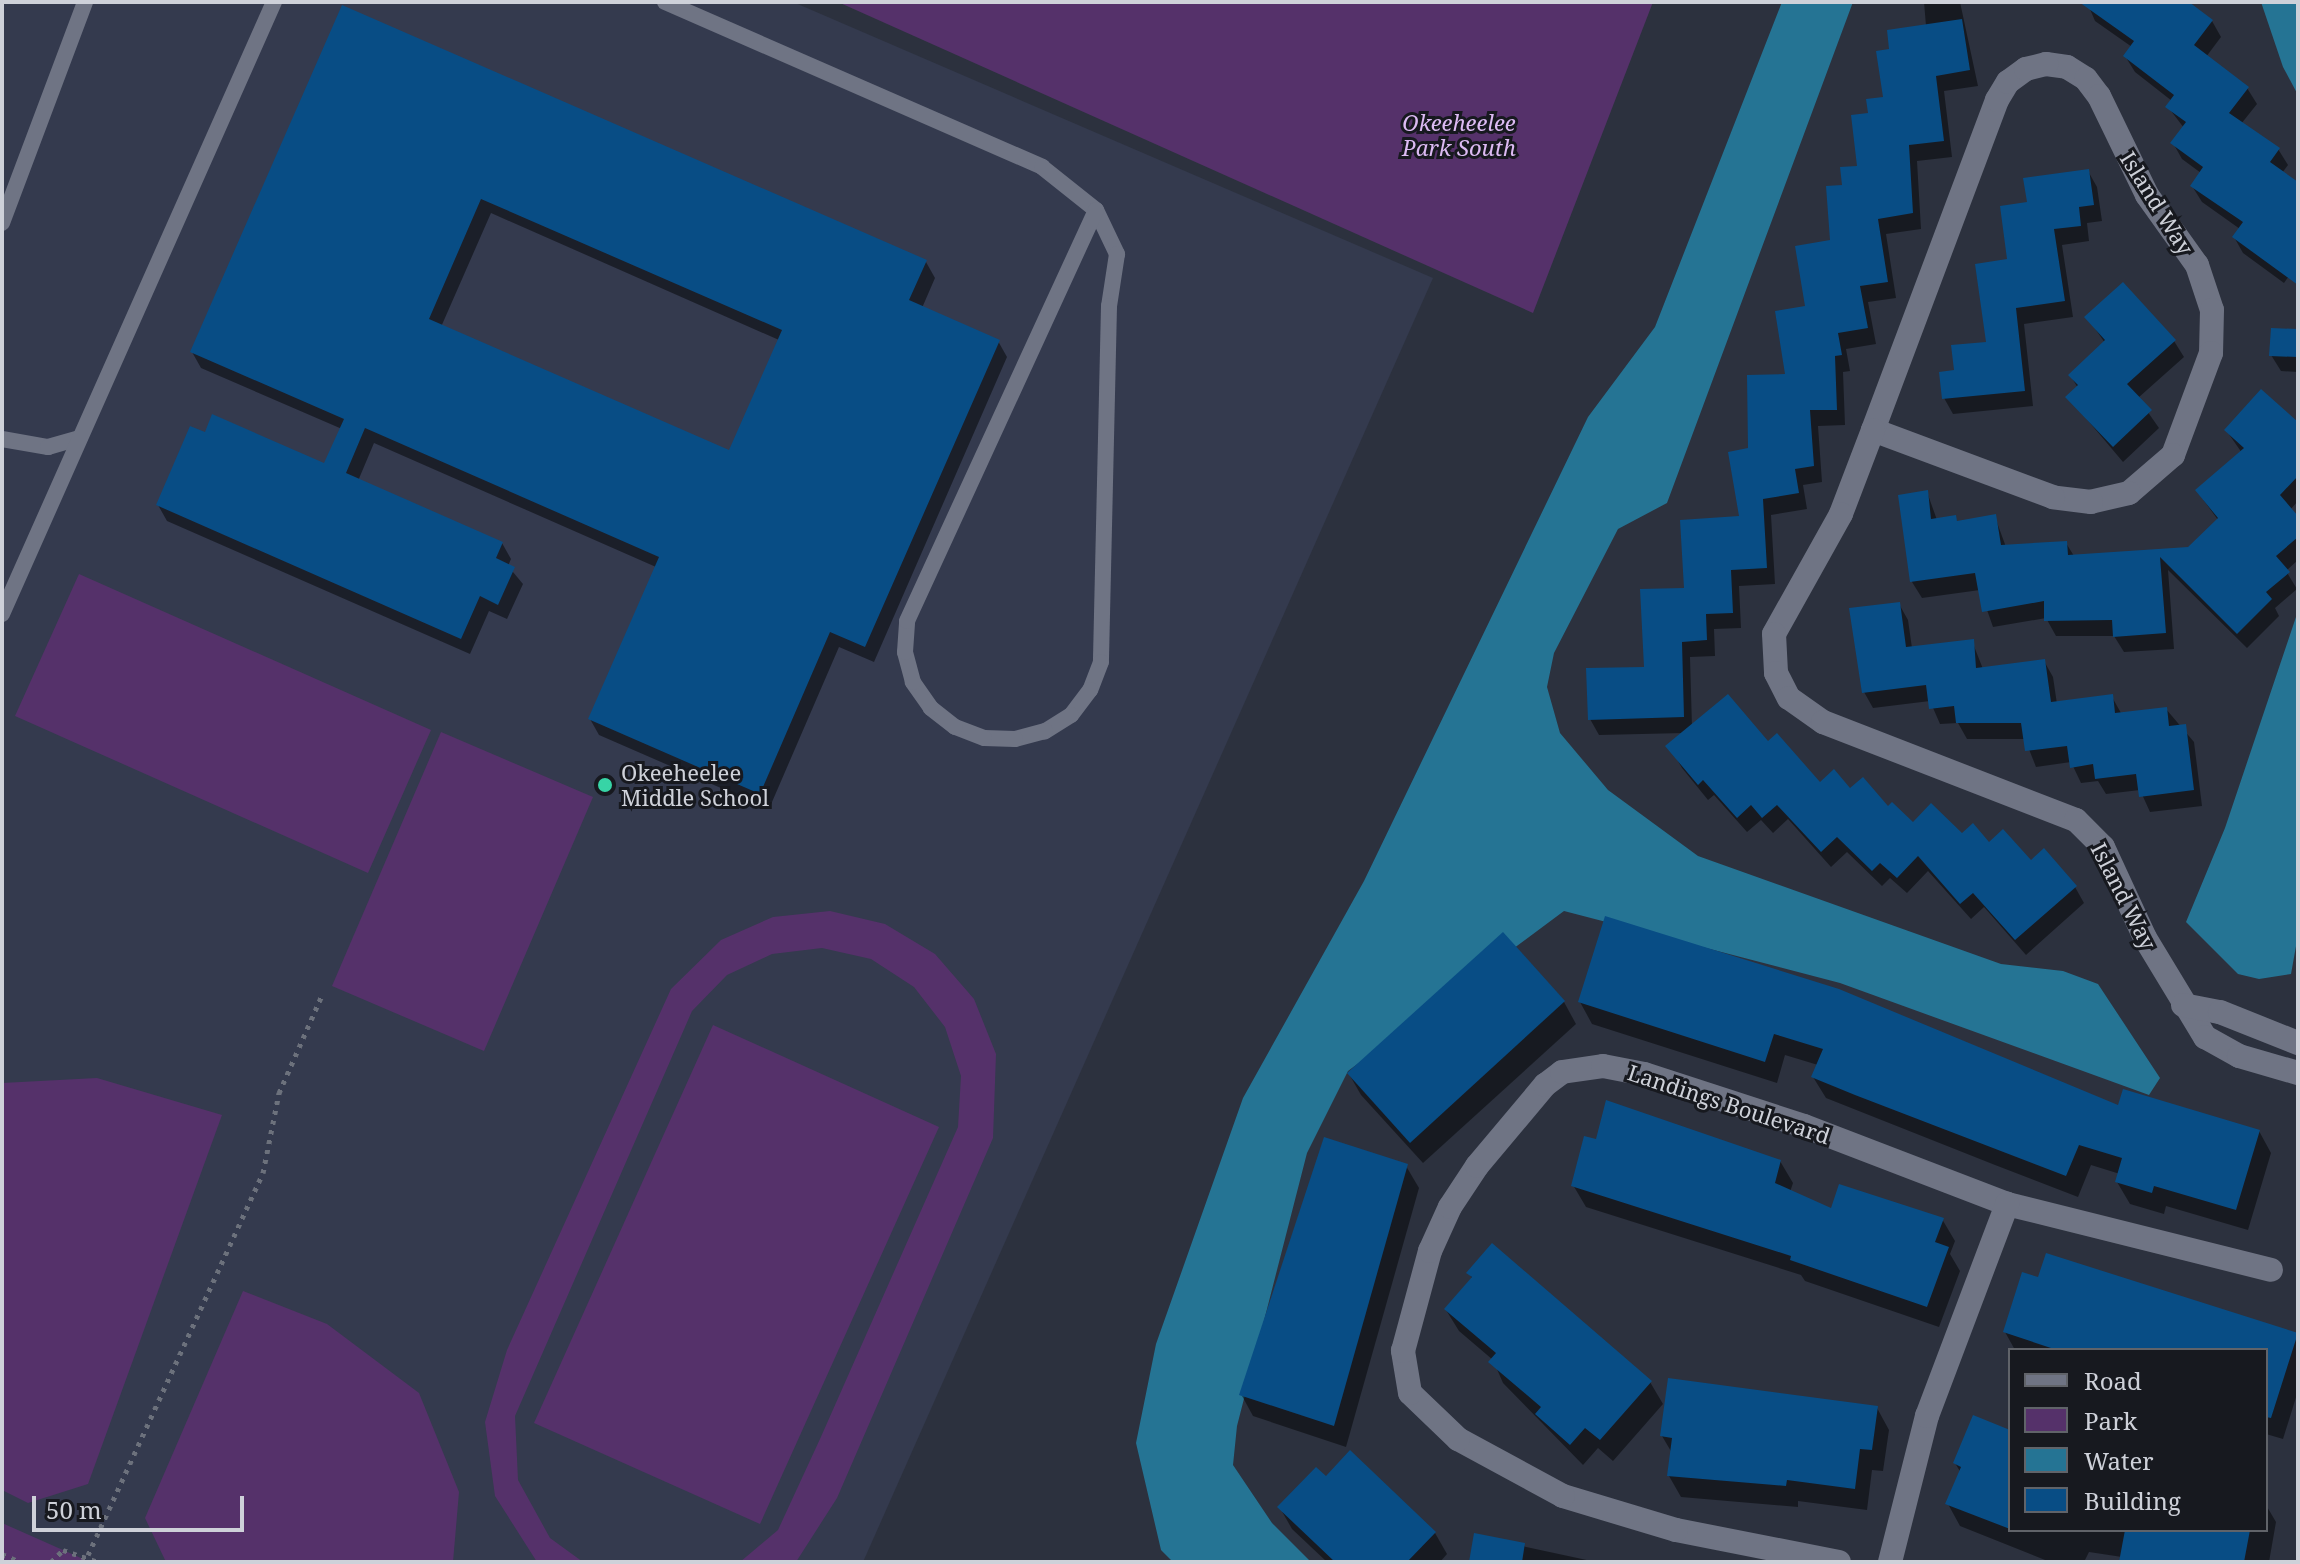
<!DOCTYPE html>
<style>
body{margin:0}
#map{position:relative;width:2300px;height:1564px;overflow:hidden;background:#2c313e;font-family:"Noto Serif",serif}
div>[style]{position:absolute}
.built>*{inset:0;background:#343a4e}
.green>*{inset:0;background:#55316a}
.water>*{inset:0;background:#257494}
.shadow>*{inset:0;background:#0007}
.building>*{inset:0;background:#084d85}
.path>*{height:5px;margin-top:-2.5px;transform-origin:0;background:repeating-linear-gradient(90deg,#6c717c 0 4px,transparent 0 10px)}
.lane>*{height:16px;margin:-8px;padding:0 8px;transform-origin:8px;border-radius:8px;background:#6f7484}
.street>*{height:24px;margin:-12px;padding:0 12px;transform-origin:12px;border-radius:12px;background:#6f7484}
.dots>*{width:22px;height:22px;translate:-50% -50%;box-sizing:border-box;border:4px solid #17191f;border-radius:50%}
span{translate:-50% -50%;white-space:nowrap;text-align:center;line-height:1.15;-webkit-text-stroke:6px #17191f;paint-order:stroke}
.park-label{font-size:22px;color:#dcbaf3;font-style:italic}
.street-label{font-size:22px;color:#ced1d9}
.poi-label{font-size:22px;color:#ced1d9}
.left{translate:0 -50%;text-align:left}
.frame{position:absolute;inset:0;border:4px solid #ced1d9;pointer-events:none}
.legend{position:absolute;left:2008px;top:1348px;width:260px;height:184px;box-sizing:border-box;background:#17191f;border:2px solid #606369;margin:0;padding:10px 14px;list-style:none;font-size:24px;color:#ced1d9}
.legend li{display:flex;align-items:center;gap:16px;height:40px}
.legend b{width:40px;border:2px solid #606369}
.scale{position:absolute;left:32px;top:1496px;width:212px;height:36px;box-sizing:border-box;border:4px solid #ced1d9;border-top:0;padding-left:10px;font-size:24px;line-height:28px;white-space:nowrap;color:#ced1d9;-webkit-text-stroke:6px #17191f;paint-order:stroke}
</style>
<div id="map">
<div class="built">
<i style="clip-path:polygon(2px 2px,793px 2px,1433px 278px,863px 1562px,78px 1562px,2px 1527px)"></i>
</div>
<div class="green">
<i style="clip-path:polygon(838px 2px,1653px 2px,1533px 313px)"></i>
<i style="clip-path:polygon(79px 574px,431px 730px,368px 873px,15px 716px)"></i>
<i style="clip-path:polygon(441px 732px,593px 797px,484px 1051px,332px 986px)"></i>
<i style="clip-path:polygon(830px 911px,885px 924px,935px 954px,974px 999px,996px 1054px,993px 1138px,837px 1498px,796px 1562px,740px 1562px,778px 1530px,820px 1439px,958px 1127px,961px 1076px,945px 1027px,914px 987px,871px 959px,822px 948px,772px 954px,727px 975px,692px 1011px,515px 1416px,518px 1480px,550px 1538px,583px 1562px,537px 1562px,495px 1496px,485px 1422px,507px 1350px,671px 989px,721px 940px,773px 917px)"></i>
<i style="clip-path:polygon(713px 1025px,939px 1127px,760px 1524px,534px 1423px)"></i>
<i style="clip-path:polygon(97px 1078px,222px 1115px,88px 1484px,28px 1503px,2px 1490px,2px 1083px)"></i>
<i style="clip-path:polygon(243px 1291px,327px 1324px,419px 1393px,459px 1492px,453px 1562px,166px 1562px,145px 1518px)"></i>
<i style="clip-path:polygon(2px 1523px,90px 1562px,2px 1562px)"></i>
</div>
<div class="water">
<i style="clip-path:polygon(1782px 2px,1853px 2px,1667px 503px,1618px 529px,1554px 653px,1547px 687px,1560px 733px,1608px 790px,1698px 856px,2001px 964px,2063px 971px,2098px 984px,2160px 1078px,2149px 1095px,1840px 983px,1564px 911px,1348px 1071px,1307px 1153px,1237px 1426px,1233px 1465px,1272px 1523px,1311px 1562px,1173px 1562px,1161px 1550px,1136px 1443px,1156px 1344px,1243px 1098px,1364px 881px,1588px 417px,1655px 327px)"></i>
<i style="clip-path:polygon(2261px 2px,2298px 2px,2298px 95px,2283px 67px)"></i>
<i style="clip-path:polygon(2298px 611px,2298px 935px,2291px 974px,2259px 979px,2238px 974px,2186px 922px,2225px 828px)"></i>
</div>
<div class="shadow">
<i style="clip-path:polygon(1924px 2px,1960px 2px,1978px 86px,1944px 91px,1952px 157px,1917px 161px,1921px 229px,1886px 234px,1896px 298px,1868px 302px,1876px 344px,1846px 349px,1850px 371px,1843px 372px,1845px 425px,1818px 426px,1822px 482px,1803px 485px,1807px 509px,1771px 515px,1775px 584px,1739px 586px,1741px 628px,1714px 629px,1715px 656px,1690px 657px,1692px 727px,1767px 744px,1820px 785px,1850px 791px,1913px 825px,1989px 844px,2075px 887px,2084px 903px,2026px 955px,1984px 907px,1971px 919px,1928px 871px,1907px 893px,1890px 878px,1882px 886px,1847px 852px,1831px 867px,1788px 819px,1773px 833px,1761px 820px,1747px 832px,1714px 795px,1708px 800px,1682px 768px,1672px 751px,1685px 733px,1599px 735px,1590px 719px,1646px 669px,1686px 589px,1741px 518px,1750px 450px,1788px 376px,1832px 242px,1844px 187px,1859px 168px,1870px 115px,1885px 98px,1892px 51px,1926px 26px)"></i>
<i style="clip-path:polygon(2087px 2px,2186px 2px,2212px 21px,2221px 37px,2206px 57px,2247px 88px,2257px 104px,2241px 124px,2278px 149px,2288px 165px,2282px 173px,2298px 184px,2298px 263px,2284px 283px,2243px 253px,2234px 237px,2240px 229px,2202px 202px,2192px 186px,2201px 173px,2182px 159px,2173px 143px,2184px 128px,2168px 107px,2172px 101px,2135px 72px,2125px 56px,2132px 47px,2095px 21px)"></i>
<i style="clip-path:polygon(evenodd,343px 7px,926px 262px,935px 278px,922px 308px,998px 341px,1007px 357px,874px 662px,839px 647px,769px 809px,599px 735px,590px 719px,656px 567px,374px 443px,358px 481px,502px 543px,511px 559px,508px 566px,523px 584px,507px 619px,489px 611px,470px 654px,167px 521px,158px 505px,325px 466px,342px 429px,201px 368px,192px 352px,343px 7px,491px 213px,779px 340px,730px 453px,441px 327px,491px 213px)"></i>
<i style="clip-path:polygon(2088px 171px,2097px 187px,2102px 221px,2087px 223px,2089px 241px,2062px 245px,2073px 317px,2024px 324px,2033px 406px,1953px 414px,1944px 398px,1957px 372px,1989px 343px,2029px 204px)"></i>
<i style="clip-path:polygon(2087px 317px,2174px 341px,2184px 357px,2138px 398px,2159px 428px,2123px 462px,2068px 397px,2078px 388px,2070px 375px,2105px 343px)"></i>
<i style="clip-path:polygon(2298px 331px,2298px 372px,2281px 371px,2271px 355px)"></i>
<i style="clip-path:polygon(2298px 425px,2298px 501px,2290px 510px,2298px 519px,2298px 560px,2286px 571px,2297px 589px,2275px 608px,2279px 616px,2247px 648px,2168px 570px,2174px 649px,2124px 652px,2114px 636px,2056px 636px,2046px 618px,1993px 627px,1980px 590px,1922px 598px,1912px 582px,1927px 492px,1937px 520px,1955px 517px,1958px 523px,1995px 517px,2006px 547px,2066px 543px,2074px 556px,2189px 549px,2218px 520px,2197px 491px,2242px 453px,2226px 430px)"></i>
<i style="clip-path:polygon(1899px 604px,1908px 620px,1912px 648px,1972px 641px,1983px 669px,2044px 661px,2053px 677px,2057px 704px,2112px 697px,2121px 713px,2166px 709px,2194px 742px,2202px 806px,2150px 812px,2140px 790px,2106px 794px,2098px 781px,2081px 783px,2071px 762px,2036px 767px,2025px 739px,1967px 739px,1958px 723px,1940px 724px,1930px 701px,1873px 708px,1864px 692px)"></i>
<i style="clip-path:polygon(1606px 919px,2119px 1108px,2259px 1131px,2271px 1153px,2248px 1230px,2166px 1206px,2164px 1214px,2130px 1204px,2117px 1182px,2120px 1174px,2091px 1165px,2078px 1197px,1995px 1165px,1826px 1098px,1813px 1077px,1818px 1065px,1785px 1055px,1777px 1083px,1592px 1024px,1580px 1002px)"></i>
<i style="clip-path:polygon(1503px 935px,1564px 1002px,1576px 1024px,1423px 1163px,1361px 1095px,1349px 1074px)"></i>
<i style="clip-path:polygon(1780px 1161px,1793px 1183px,1790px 1192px,1832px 1210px,1942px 1219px,1955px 1241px,1950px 1254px,1960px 1271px,1939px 1327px,1805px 1281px,1801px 1275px,1586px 1207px,1573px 1185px)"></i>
<i style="clip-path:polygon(1406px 1166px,1419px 1188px,1346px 1447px,1253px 1416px,1241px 1394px)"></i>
<i style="clip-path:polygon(1469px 1273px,1650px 1382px,1663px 1404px,1613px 1461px,1598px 1448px,1583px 1465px,1503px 1383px,1493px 1360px,1459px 1331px,1446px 1310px,1473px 1280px)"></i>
<i style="clip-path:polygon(2005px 1332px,2297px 1334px,2298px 1391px,2283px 1439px,2266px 1434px,2266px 1350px,2015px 1350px)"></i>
<i style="clip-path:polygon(1877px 1408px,1889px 1430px,1883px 1471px,1872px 1470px,1867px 1510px,1798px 1501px,1798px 1507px,1681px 1497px,1669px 1476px,1672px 1453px,1662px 1436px)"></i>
<i style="clip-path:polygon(2010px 1432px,2010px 1530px,2266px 1530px,2266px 1505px,2276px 1522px,2269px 1562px,2121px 1562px,2122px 1557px,2089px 1552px,2084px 1562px,2050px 1562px,1960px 1526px,1948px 1504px,1961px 1473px,1955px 1463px)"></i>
<i style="clip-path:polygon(1326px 1479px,1435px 1533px,1447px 1554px,1440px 1562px,1327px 1562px,1292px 1529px,1280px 1508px)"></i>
<i style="clip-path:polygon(1476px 1536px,1596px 1562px,1471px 1562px)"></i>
</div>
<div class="building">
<i style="clip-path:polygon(2079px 2px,2189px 2px,2213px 20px,2194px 45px,2249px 87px,2229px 113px,2280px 148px,2270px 162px,2298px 182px,2298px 285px,2232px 237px,2243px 222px,2190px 186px,2203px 167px,2170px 143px,2186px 122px,2165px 107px,2174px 95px,2123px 56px,2134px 41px)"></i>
<i style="clip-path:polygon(evenodd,342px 5px,927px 260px,909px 300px,1000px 340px,865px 647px,830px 632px,760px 794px,588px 719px,659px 557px,365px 428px,346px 473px,503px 542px,496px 558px,515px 567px,498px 605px,480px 596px,461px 639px,156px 505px,190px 426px,205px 432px,212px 414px,324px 463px,344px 419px,190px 352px,342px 5px,481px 199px,782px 330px,729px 450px,429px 319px,481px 199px)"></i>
<i style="clip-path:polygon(1962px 19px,1970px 70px,1936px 76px,1944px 141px,1909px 145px,1913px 213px,1878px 219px,1888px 282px,1860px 286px,1868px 328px,1838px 333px,1842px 355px,1835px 356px,1837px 410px,1810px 410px,1814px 466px,1795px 469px,1799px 493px,1763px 499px,1767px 568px,1731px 570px,1733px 613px,1706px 614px,1707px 640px,1682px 642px,1684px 717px,1588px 720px,1586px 668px,1644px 667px,1640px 589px,1684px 588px,1680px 520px,1739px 516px,1728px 452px,1748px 448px,1747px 375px,1785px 374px,1775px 311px,1805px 306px,1795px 246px,1830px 240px,1826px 186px,1842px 185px,1840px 167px,1857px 166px,1851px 115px,1868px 113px,1866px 99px,1883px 97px,1876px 51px,1889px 49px,1887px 30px)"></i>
<i style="clip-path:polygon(2089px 169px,2094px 205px,2079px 207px,2081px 226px,2054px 229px,2065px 301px,2016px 308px,2025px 391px,1942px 399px,1939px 372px,1954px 370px,1951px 345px,1986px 342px,1975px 264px,2007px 259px,2000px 206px,2027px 202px,2023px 178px)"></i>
<i style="clip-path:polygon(2123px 282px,2176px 340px,2127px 384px,2152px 410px,2113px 447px,2065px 397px,2078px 385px,2068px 375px,2105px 340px,2084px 317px)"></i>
<i style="clip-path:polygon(2271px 328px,2298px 329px,2298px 357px,2269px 356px)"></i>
<i style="clip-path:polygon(2261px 389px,2298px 422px,2298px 476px,2280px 495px,2298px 516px,2298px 537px,2276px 556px,2290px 572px,2266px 592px,2272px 599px,2237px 634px,2160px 557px,2166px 633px,2113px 637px,2112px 620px,2044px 621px,2044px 601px,1982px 612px,1975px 573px,1910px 582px,1898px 495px,1928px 490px,1931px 519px,1956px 515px,1957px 521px,1996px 514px,2001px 545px,2067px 541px,2068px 555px,2188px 547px,2218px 518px,2195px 490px,2244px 448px,2224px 430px)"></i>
<i style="clip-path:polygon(1900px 602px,1906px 647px,1974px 639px,1976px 668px,2045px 659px,2051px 702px,2113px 694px,2115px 713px,2167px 707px,2169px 726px,2186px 724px,2194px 790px,2139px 797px,2136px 774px,2095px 779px,2093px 764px,2070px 768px,2067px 746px,2025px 751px,2021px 723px,1956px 723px,1954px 706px,1929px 709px,1926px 685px,1862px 693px,1849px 608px)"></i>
<i style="clip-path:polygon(1728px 694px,1768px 741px,1777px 733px,1820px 782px,1834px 769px,1850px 788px,1863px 777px,1888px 806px,1892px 802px,1913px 822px,1931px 803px,1962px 833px,1973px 823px,1989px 842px,2003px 829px,2031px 860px,2044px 848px,2077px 886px,2015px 940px,1973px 893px,1960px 904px,1918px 856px,1897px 878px,1880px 863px,1872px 871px,1837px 837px,1821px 852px,1777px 805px,1762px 818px,1751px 805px,1737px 818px,1703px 780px,1698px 785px,1665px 746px)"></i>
<i style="clip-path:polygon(1605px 916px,1839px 989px,2118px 1105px,2123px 1089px,2260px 1130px,2236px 1210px,2154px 1186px,2152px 1193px,2115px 1182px,2122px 1158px,2079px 1145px,2066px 1176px,1855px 1095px,1811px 1077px,1823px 1049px,1774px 1034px,1765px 1062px,1578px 1002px)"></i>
<i style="clip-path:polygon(1503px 932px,1565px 1001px,1410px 1143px,1347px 1073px)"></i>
<i style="clip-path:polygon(1606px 1100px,1781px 1160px,1775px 1183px,1831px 1208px,1839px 1184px,1944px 1218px,1935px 1242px,1949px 1247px,1927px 1307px,1790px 1260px,1791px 1256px,1571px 1186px,1584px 1136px,1596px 1139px)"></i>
<i style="clip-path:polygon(1324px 1137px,1408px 1164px,1334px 1426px,1239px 1395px)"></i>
<i style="clip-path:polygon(1492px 1243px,1652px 1381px,1600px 1440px,1585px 1428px,1570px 1445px,1535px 1414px,1541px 1407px,1488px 1362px,1496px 1353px,1444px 1309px,1472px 1277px,1466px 1273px)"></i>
<i style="clip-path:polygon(2046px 1253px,2298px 1333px,2271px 1418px,2266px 1417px,2266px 1350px,2057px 1350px,2003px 1332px,2022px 1272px,2038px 1277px)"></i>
<i style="clip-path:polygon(1668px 1378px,1878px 1406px,1872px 1450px,1860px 1449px,1855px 1489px,1787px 1480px,1786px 1486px,1667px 1476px,1672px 1438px,1660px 1436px)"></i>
<i style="clip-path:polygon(1973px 1415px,2010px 1430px,2010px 1529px,1945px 1504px,1961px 1467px,1953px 1463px)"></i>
<i style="clip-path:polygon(1350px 1450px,1436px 1532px,1407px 1562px,1335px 1562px,1277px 1507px,1316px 1467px,1326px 1476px)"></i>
<i style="clip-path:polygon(2125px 1530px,2250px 1530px,2244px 1562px,2119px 1562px)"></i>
<i style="clip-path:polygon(1474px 1533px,1525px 1543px,1522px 1562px,1469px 1562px)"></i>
</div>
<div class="path">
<i style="left:2px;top:1554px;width:20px;rotate:24deg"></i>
<i style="left:88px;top:1555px;width:420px;rotate:-65.4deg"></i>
<i style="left:263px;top:1173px;width:82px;rotate:-78.7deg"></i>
<i style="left:279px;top:1093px;width:109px;rotate:-66.3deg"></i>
<i style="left:51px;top:1562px;width:17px;rotate:-45deg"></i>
<i style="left:63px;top:1550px;width:36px;rotate:19deg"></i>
</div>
<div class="lane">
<i style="left:665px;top:2px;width:412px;rotate:23.6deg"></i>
<i style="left:1042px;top:167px;width:69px;rotate:38.5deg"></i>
<i style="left:1096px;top:210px;width:49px;rotate:64.5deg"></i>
<i style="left:1117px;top:254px;width:53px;rotate:98.7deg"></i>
<i style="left:1109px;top:306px;width:356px;rotate:91.3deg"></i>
<i style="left:1101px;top:662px;width:30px;rotate:111deg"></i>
<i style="left:1090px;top:690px;width:31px;rotate:127deg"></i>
<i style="left:1071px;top:715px;width:31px;rotate:148deg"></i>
<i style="left:1045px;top:731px;width:31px;rotate:165deg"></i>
<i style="left:1015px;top:739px;width:31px;rotate:-178deg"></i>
<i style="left:984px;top:738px;width:31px;rotate:-159deg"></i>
<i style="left:955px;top:727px;width:31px;rotate:-142deg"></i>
<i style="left:931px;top:708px;width:32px;rotate:-125deg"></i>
<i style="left:913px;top:682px;width:31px;rotate:-105deg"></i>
<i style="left:905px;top:652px;width:31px;rotate:-86deg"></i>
<i style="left:907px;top:621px;width:452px;rotate:-65.3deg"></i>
<i style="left:2px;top:223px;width:236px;rotate:-69.4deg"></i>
<i style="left:2px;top:439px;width:47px;rotate:9.9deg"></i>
<i style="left:48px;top:447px;width:33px;rotate:-16deg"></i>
<i style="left:2px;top:614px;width:670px;rotate:-66.04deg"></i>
</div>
<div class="street">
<i style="left:2046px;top:64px;width:21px;rotate:8deg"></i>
<i style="left:2067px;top:67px;width:22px;rotate:32deg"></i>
<i style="left:2086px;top:79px;width:21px;rotate:53deg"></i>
<i style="left:2099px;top:96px;width:110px;rotate:64.1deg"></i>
<i style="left:2147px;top:195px;width:86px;rotate:54.5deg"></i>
<i style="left:2197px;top:265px;width:47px;rotate:71.6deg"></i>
<i style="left:2212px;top:310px;width:43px;rotate:91.3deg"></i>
<i style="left:2211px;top:353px;width:109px;rotate:110.4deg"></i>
<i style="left:2173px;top:455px;width:58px;rotate:139.2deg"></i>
<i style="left:2129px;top:493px;width:39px;rotate:167deg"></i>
<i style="left:2091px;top:502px;width:38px;rotate:-173deg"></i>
<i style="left:2053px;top:497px;width:192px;rotate:-159.6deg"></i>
<i style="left:1873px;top:430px;width:353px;rotate:-69.4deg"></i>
<i style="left:1997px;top:100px;width:21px;rotate:-59deg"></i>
<i style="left:2008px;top:82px;width:22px;rotate:-36deg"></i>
<i style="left:2026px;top:69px;width:21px;rotate:-14deg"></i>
<i style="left:1873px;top:430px;width:90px;rotate:110.9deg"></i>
<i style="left:1841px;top:514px;width:137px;rotate:119.2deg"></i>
<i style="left:1774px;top:634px;width:39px;rotate:87deg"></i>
<i style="left:1776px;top:673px;width:28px;rotate:63deg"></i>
<i style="left:1789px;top:698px;width:42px;rotate:35.2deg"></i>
<i style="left:1823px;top:722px;width:271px;rotate:21.2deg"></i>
<i style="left:2076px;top:820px;width:38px;rotate:45deg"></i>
<i style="left:2103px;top:847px;width:100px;rotate:65.2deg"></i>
<i style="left:2145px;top:938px;width:116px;rotate:58.8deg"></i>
<i style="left:2205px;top:1037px;width:39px;rotate:29deg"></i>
<i style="left:2239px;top:1056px;width:61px;rotate:16.1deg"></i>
<i style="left:2183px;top:1005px;width:38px;rotate:11deg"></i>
<i style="left:2220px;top:1012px;width:84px;rotate:21.7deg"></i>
<i style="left:1839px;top:1562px;width:166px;rotate:-168.9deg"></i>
<i style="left:1676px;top:1530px;width:118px;rotate:-163.3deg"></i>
<i style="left:1563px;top:1496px;width:119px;rotate:-151.5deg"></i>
<i style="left:1458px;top:1439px;width:66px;rotate:-136.2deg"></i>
<i style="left:1410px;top:1393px;width:43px;rotate:-99.5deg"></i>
<i style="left:1403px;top:1351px;width:104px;rotate:-74.9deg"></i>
<i style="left:1430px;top:1251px;width:48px;rotate:-65.6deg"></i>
<i style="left:1450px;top:1207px;width:49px;rotate:-56.6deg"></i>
<i style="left:1477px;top:1166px;width:106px;rotate:-50deg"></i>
<i style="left:1545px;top:1085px;width:21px;rotate:-37deg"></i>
<i style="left:1562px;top:1072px;width:41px;rotate:-8.3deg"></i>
<i style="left:1603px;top:1066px;width:42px;rotate:11deg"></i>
<i style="left:1644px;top:1074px;width:168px;rotate:18deg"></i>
<i style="left:1804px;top:1126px;width:217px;rotate:21deg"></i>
<i style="left:2007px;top:1204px;width:272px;rotate:14deg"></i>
<i style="left:1890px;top:1562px;width:151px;rotate:-75.8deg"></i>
<i style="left:1927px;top:1416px;width:227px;rotate:-69.3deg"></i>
</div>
<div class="dots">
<i style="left:605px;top:785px;background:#37d4a6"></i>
</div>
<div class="park-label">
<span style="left:1459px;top:135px">Okeeheelee<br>Park South</span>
</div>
<div class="street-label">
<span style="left:2157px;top:203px;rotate:58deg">Island Way</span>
<span style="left:2124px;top:896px;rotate:63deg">Island Way</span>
<span style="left:1729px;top:1104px;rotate:18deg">Landings Boulevard</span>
</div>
<div class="poi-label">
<span class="left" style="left:621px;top:785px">Okeeheelee<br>Middle School</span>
</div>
<div class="frame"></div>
<ul class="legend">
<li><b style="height:10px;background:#6f7484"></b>Road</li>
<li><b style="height:22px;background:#55316a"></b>Park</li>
<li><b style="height:22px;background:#257494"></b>Water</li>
<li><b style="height:22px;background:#084d85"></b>Building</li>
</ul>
<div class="scale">50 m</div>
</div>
